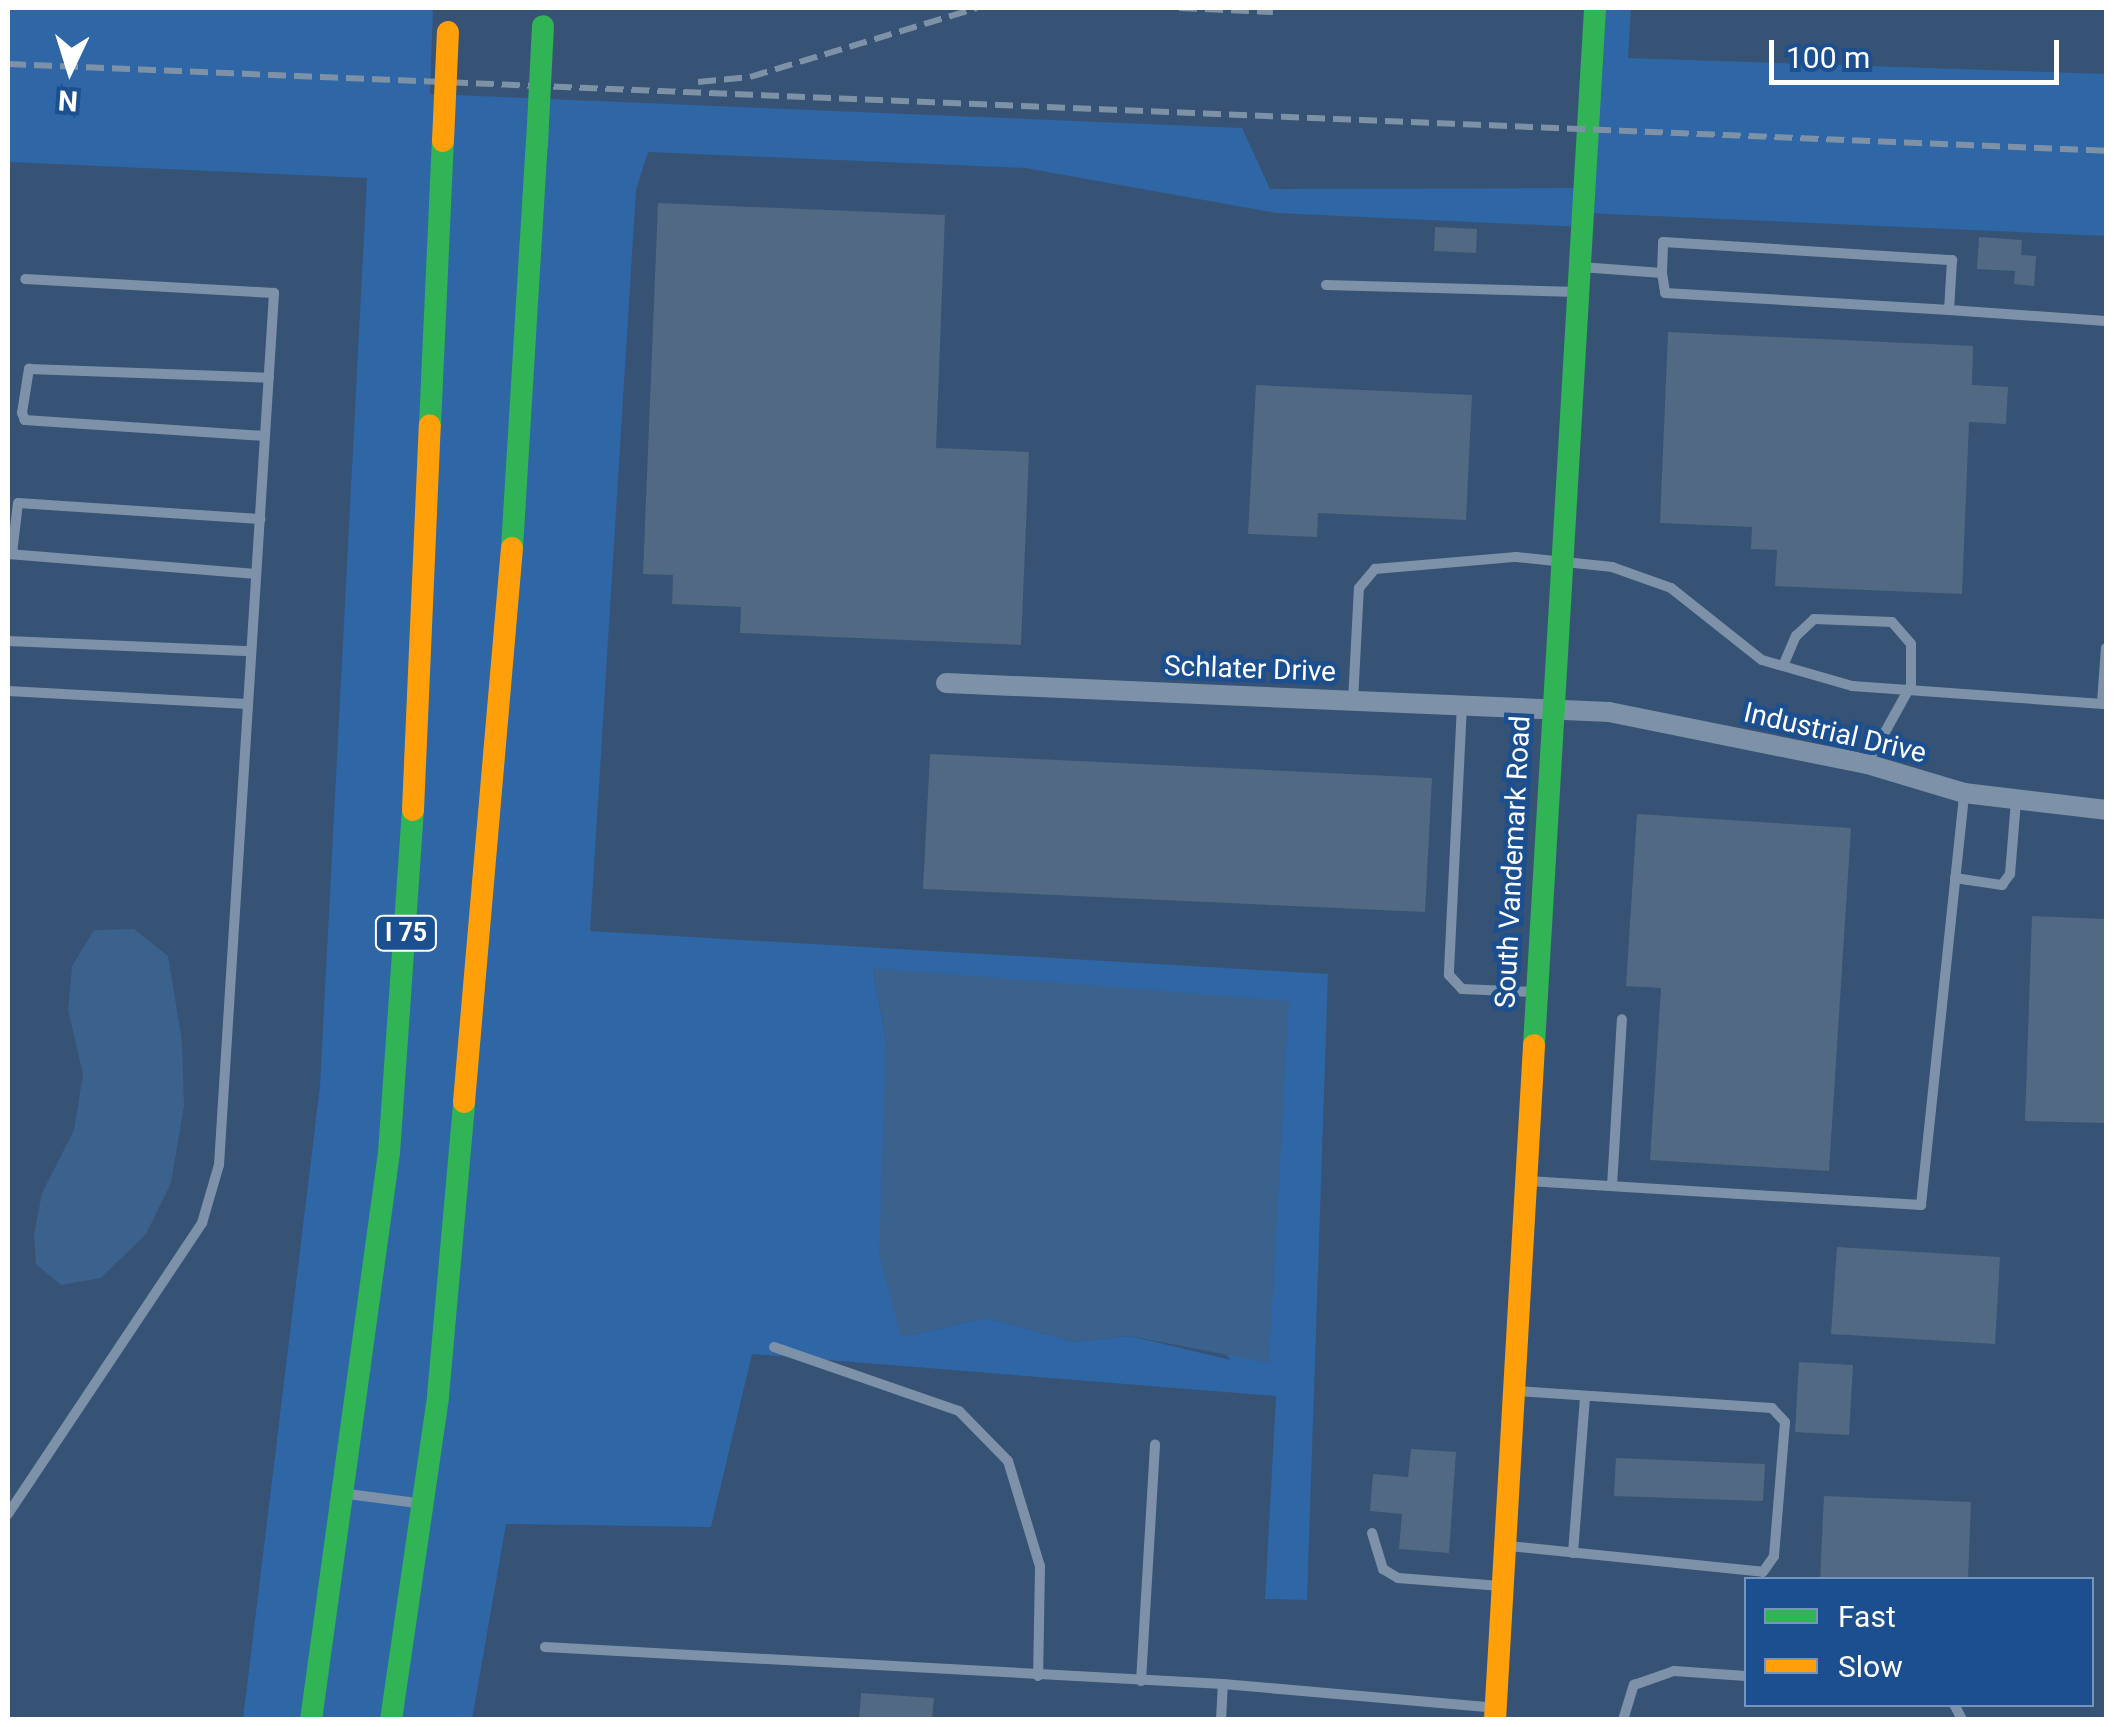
<!DOCTYPE html>
<style>
body{margin:0}
#map{position:relative;width:2114px;height:1727px;overflow:hidden;background:#365274;font-family:Roboto,sans-serif}
div>[style]{position:absolute}
.green>*{inset:0;background:#2f66a5}
.water>*{inset:0;background:#3b618d}
.building>*{inset:0;background:#526984}
.lane>*{height:10px;margin:-5px;padding:0 5px;transform-origin:5px;border-radius:5px;background:#7d92a8}
.street>*{height:20px;margin:-10px;padding:0 10px;transform-origin:10px;border-radius:10px;background:#7d92a8}
.fast>*{height:22px;margin:-11px;padding:0 11px;transform-origin:11px;border-radius:11px;background:#30b455}
.slow>*{height:22px;margin:-11px;padding:0 11px;transform-origin:11px;border-radius:11px;background:#ff9f0a}
.rail>*{height:6px;margin-top:-3px;transform-origin:0;background:repeating-linear-gradient(90deg,#7e92a7 0 18px,transparent 0 26px)}
.fast-bridge>*{height:22px;margin:-11px;padding:0 11px;transform-origin:11px;border-radius:11px;background:#30b455}
.slow-bridge>*{height:22px;margin:-11px;padding:0 11px;transform-origin:11px;border-radius:11px;background:#ff9f0a}
span{translate:-50% -50%;white-space:nowrap;text-align:center;line-height:1.15;-webkit-text-stroke:9px #1b4f8f;paint-order:stroke}
.shield-label span{padding:2px 8px;background:#1b4f8f;border:2px solid;border-radius:8px;-webkit-text-stroke-width:0}
.shield-label{font-size:25px;color:#fff;font-weight:700}
.street-label{font-size:28px;color:#fff}
.frame{position:absolute;inset:0;border:10px solid #fff;pointer-events:none}
.legend{position:absolute;left:1744px;top:1577px;width:350px;height:130px;box-sizing:border-box;background:#1b4f8f;border:2px solid #7695bc;margin:0;padding:12px 18px;list-style:none;font-size:30px;color:#fff}
.legend li{display:flex;align-items:center;gap:20px;height:50px}
.legend b{width:50px;border:2px solid #7695bc}
.north{position:absolute;left:20px;top:20px;width:100px;height:100px;-webkit-text-stroke:8px #1b4f8f;paint-order:stroke;rotate:184deg;font-size:28px;font-weight:700;line-height:40px;text-align:center;color:#fff}
.north::after{content:'';display:block;margin:auto;width:35px;height:45px;background:#fff;clip-path:polygon(50% 0,100% 100%,50% 72%,0 100%)}
.scale{position:absolute;left:1769px;top:40px;width:290px;height:45px;box-sizing:border-box;border:5px solid #fff;border-top:0;padding-left:12px;font-size:30px;line-height:35px;white-space:nowrap;color:#fff;-webkit-text-stroke:8px #1b4f8f;paint-order:stroke}
</style>
<div id="map">
<div class="green">
<i style="clip-path:polygon(evenodd,8px 8px,433px 8px,430px 94px,1242px 128px,1270px 189px,1586px 188px,1595px 8px,1631px 8px,1628px 58px,2106px 74px,2106px 236px,1585px 213px,1583px 227px,1276px 213px,1025px 168px,648px 152px,636px 190px,590px 931px,1328px 974px,1307px 1600px,1265px 1599px,1276px 1396px,752px 1354px,711px 1527px,506px 1524px,472px 1720px,243px 1719px,320px 1086px,367px 178px,8px 162px,8px 8px,873px 969px,1231px 1360px,1130px 1336px,1074px 1342px,987px 1318px,901px 1337px,886px 1041px,873px 969px)"></i>
</div>
<div class="water">
<i style="clip-path:polygon(134px 929px,168px 956px,182px 1041px,184px 1106px,171px 1183px,146px 1234px,101px 1278px,61px 1285px,36px 1264px,34px 1235px,42px 1193px,74px 1130px,83px 1074px,68px 1010px,72px 966px,94px 930px)"></i>
<i style="clip-path:polygon(873px 968px,1289px 1001px,1269px 1363px,1130px 1336px,1074px 1342px,987px 1318px,901px 1337px,879px 1255px,886px 1041px)"></i>
</div>
<div class="building">
<i style="clip-path:polygon(658px 203px,945px 215px,936px 448px,1029px 452px,1021px 645px,740px 633px,741px 607px,672px 604px,673px 575px,643px 574px)"></i>
<i style="clip-path:polygon(1435px 227px,1477px 229px,1476px 253px,1434px 251px)"></i>
<i style="clip-path:polygon(1979px 237px,2022px 240px,2021px 255px,2036px 256px,2034px 286px,2014px 284px,2015px 271px,1977px 269px)"></i>
<i style="clip-path:polygon(1668px 332px,1973px 346px,1972px 385px,2008px 387px,2006px 424px,1969px 422px,1962px 594px,1775px 586px,1777px 550px,1751px 549px,1752px 527px,1660px 523px)"></i>
<i style="clip-path:polygon(1256px 385px,1472px 395px,1466px 520px,1318px 513px,1317px 537px,1248px 534px)"></i>
<i style="clip-path:polygon(930px 754px,1432px 778px,1425px 912px,923px 889px)"></i>
<i style="clip-path:polygon(1637px 814px,1851px 828px,1829px 1171px,1650px 1160px,1661px 988px,1626px 986px)"></i>
<i style="clip-path:polygon(2032px 916px,2106px 919px,2106px 1123px,2025px 1121px)"></i>
<i style="clip-path:polygon(1837px 1247px,2000px 1257px,1995px 1344px,1831px 1334px)"></i>
<i style="clip-path:polygon(1799px 1362px,1853px 1365px,1849px 1435px,1795px 1432px)"></i>
<i style="clip-path:polygon(1411px 1449px,1456px 1452px,1449px 1553px,1399px 1549px,1402px 1514px,1370px 1511px,1373px 1474px,1408px 1477px)"></i>
<i style="clip-path:polygon(1616px 1458px,1765px 1464px,1763px 1501px,1614px 1496px)"></i>
<i style="clip-path:polygon(1824px 1496px,1971px 1502px,1968px 1580px,1820px 1580px)"></i>
<i style="clip-path:polygon(861px 1693px,934px 1698px,932px 1720px,859px 1720px)"></i>
</div>
<div class="lane">
<i style="left:1581px;top:267px;width:81px;rotate:4.2deg"></i>
<i style="left:1662px;top:273px;width:31px;rotate:-88deg"></i>
<i style="left:1663px;top:242px;width:290px;rotate:3.6deg"></i>
<i style="left:1952px;top:260px;width:50px;rotate:93.4deg"></i>
<i style="left:1949px;top:310px;width:157px;rotate:4deg"></i>
<i style="left:1662px;top:273px;width:20px;rotate:81deg"></i>
<i style="left:1665px;top:293px;width:285px;rotate:3.4deg"></i>
<i style="left:1326px;top:285px;width:251px;rotate:1.6deg"></i>
<i style="left:265px;top:436px;width:241px;rotate:-176.2deg"></i>
<i style="left:25px;top:420px;width:8px;rotate:-113deg"></i>
<i style="left:22px;top:413px;width:45px;rotate:-81deg"></i>
<i style="left:29px;top:369px;width:240px;rotate:2.1deg"></i>
<i style="left:8px;top:554px;width:249px;rotate:4.6deg"></i>
<i style="left:12px;top:554px;width:51px;rotate:-83.3deg"></i>
<i style="left:18px;top:503px;width:243px;rotate:3.8deg"></i>
<i style="left:8px;top:641px;width:243px;rotate:2.4deg"></i>
<i style="left:1783px;top:666px;width:33px;rotate:-67deg"></i>
<i style="left:1796px;top:636px;width:25px;rotate:-43deg"></i>
<i style="left:1814px;top:619px;width:78px;rotate:2.2deg"></i>
<i style="left:1892px;top:622px;width:29px;rotate:49deg"></i>
<i style="left:1911px;top:644px;width:41px;rotate:90deg"></i>
<i style="left:1911px;top:685px;width:89px;rotate:118.9deg"></i>
<i style="left:8px;top:691px;width:239px;rotate:3.1deg"></i>
<i style="left:1353px;top:701px;width:113px;rotate:-87deg"></i>
<i style="left:1359px;top:588px;width:25px;rotate:-50deg"></i>
<i style="left:1375px;top:569px;width:142px;rotate:-4.9deg"></i>
<i style="left:1516px;top:557px;width:97px;rotate:5.9deg"></i>
<i style="left:1612px;top:567px;width:63px;rotate:19.6deg"></i>
<i style="left:1671px;top:588px;width:116px;rotate:38.4deg"></i>
<i style="left:1762px;top:660px;width:94px;rotate:16.1deg"></i>
<i style="left:1852px;top:686px;width:255px;rotate:4.1deg"></i>
<i style="left:2102px;top:702px;width:54px;rotate:-85.8deg"></i>
<i style="left:1462px;top:705px;width:270px;rotate:92.8deg"></i>
<i style="left:1449px;top:975px;width:19px;rotate:47deg"></i>
<i style="left:1462px;top:989px;width:73px;rotate:2.4deg"></i>
<i style="left:1955px;top:878px;width:48px;rotate:8.5deg"></i>
<i style="left:2002px;top:885px;width:14px;rotate:-54deg"></i>
<i style="left:2010px;top:874px;width:73px;rotate:-85.3deg"></i>
<i style="left:1528px;top:1181px;width:394px;rotate:3.5deg"></i>
<i style="left:1921px;top:1205px;width:413px;rotate:-84deg"></i>
<i style="left:1612px;top:1186px;width:167px;rotate:-86.6deg"></i>
<i style="left:774px;top:1347px;width:196px;rotate:19.1deg"></i>
<i style="left:959px;top:1411px;width:70px;rotate:45.6deg"></i>
<i style="left:1008px;top:1461px;width:110px;rotate:73.1deg"></i>
<i style="left:1040px;top:1566px;width:110px;rotate:91deg"></i>
<i style="left:348px;top:1494px;width:69px;rotate:7.5deg"></i>
<i style="left:8px;top:1514px;width:350px;rotate:-56.3deg"></i>
<i style="left:202px;top:1223px;width:60px;rotate:-73.7deg"></i>
<i style="left:219px;top:1165px;width:874px;rotate:-86.39deg"></i>
<i style="left:274px;top:293px;width:249px;rotate:-176.8deg"></i>
<i style="left:1372px;top:1533px;width:38px;rotate:73deg"></i>
<i style="left:1383px;top:1569px;width:17px;rotate:31deg"></i>
<i style="left:1398px;top:1578px;width:103px;rotate:4.4deg"></i>
<i style="left:1509px;top:1546px;width:255px;rotate:5.8deg"></i>
<i style="left:1763px;top:1572px;width:19px;rotate:-55deg"></i>
<i style="left:1774px;top:1556px;width:134px;rotate:-85.3deg"></i>
<i style="left:1785px;top:1422px;width:19px;rotate:-133deg"></i>
<i style="left:1772px;top:1408px;width:258px;rotate:-176.2deg"></i>
<i style="left:1573px;top:1553px;width:157px;rotate:-85.6deg"></i>
<i style="left:545px;top:1647px;width:679px;rotate:3.12deg"></i>
<i style="left:1141px;top:1681px;width:237px;rotate:-86.6deg"></i>
<i style="left:1954px;top:1704px;width:18px;rotate:63deg"></i>
<i style="left:1221px;top:1720px;width:36px;rotate:-87deg"></i>
<i style="left:1223px;top:1684px;width:273px;rotate:5deg"></i>
<i style="left:1623px;top:1720px;width:37px;rotate:-73deg"></i>
<i style="left:1634px;top:1685px;width:42px;rotate:-19.3deg"></i>
<i style="left:1674px;top:1671px;width:72px;rotate:4deg"></i>
</div>
<div class="street">
<i style="left:946px;top:683px;width:664px;rotate:2.5deg"></i>
<i style="left:1609px;top:712px;width:263px;rotate:11.4deg"></i>
<i style="left:1867px;top:764px;width:101px;rotate:16.6deg"></i>
<i style="left:1964px;top:793px;width:143px;rotate:6.8deg"></i>
</div>
<div class="fast">
<i style="left:430px;top:425px;width:284px;rotate:-87.4deg"></i>
<i style="left:512px;top:548px;width:405px;rotate:-86.5deg"></i>
<i style="left:1534px;top:1045px;width:1039px;rotate:-86.63deg"></i>
<i style="left:311px;top:1720px;width:572px;rotate:-82.17deg"></i>
<i style="left:389px;top:1153px;width:344px;rotate:-86deg"></i>
<i style="left:391px;top:1720px;width:327px;rotate:-81.7deg"></i>
<i style="left:438px;top:1396px;width:295px;rotate:-84.9deg"></i>
</div>
<div class="slow">
<i style="left:413px;top:810px;width:385px;rotate:-87.5deg"></i>
<i style="left:464px;top:1102px;width:556px;rotate:-85.05deg"></i>
<i style="left:1495px;top:1720px;width:676px;rotate:-86.69deg"></i>
</div>
<div class="rail">
<i style="left:1179px;top:8px;width:94px;rotate:2.4deg"></i>
<i style="left:8px;top:64px;width:2100px;rotate:2.37deg"></i>
<i style="left:698px;top:82px;width:52px;rotate:-5.5deg"></i>
<i style="left:750px;top:77px;width:237px;rotate:-16.9deg"></i>
</div>
<div class="fast-bridge">
<i style="left:537px;top:144px;width:118px;rotate:-87.1deg"></i>
</div>
<div class="slow-bridge">
<i style="left:443px;top:141px;width:109px;rotate:-87.4deg"></i>
</div>
<div class="shield-label">
<span style="left:406px;top:933px">I 75</span>
</div>
<div class="street-label">
<span style="left:1250px;top:669px;rotate:2deg">Schlater Drive</span>
<span style="left:1835px;top:733px;rotate:13deg">Industrial Drive</span>
<span style="left:1513px;top:862px;rotate:-87deg">South Vandemark Road</span>
</div>
<div class="frame"></div>
<ul class="legend">
<li><b style="height:12px;background:#30b455"></b>Fast</li>
<li><b style="height:12px;background:#ff9f0a"></b>Slow</li>
</ul>
<div class="north">N</div>
<div class="scale">100 m</div>
</div>
